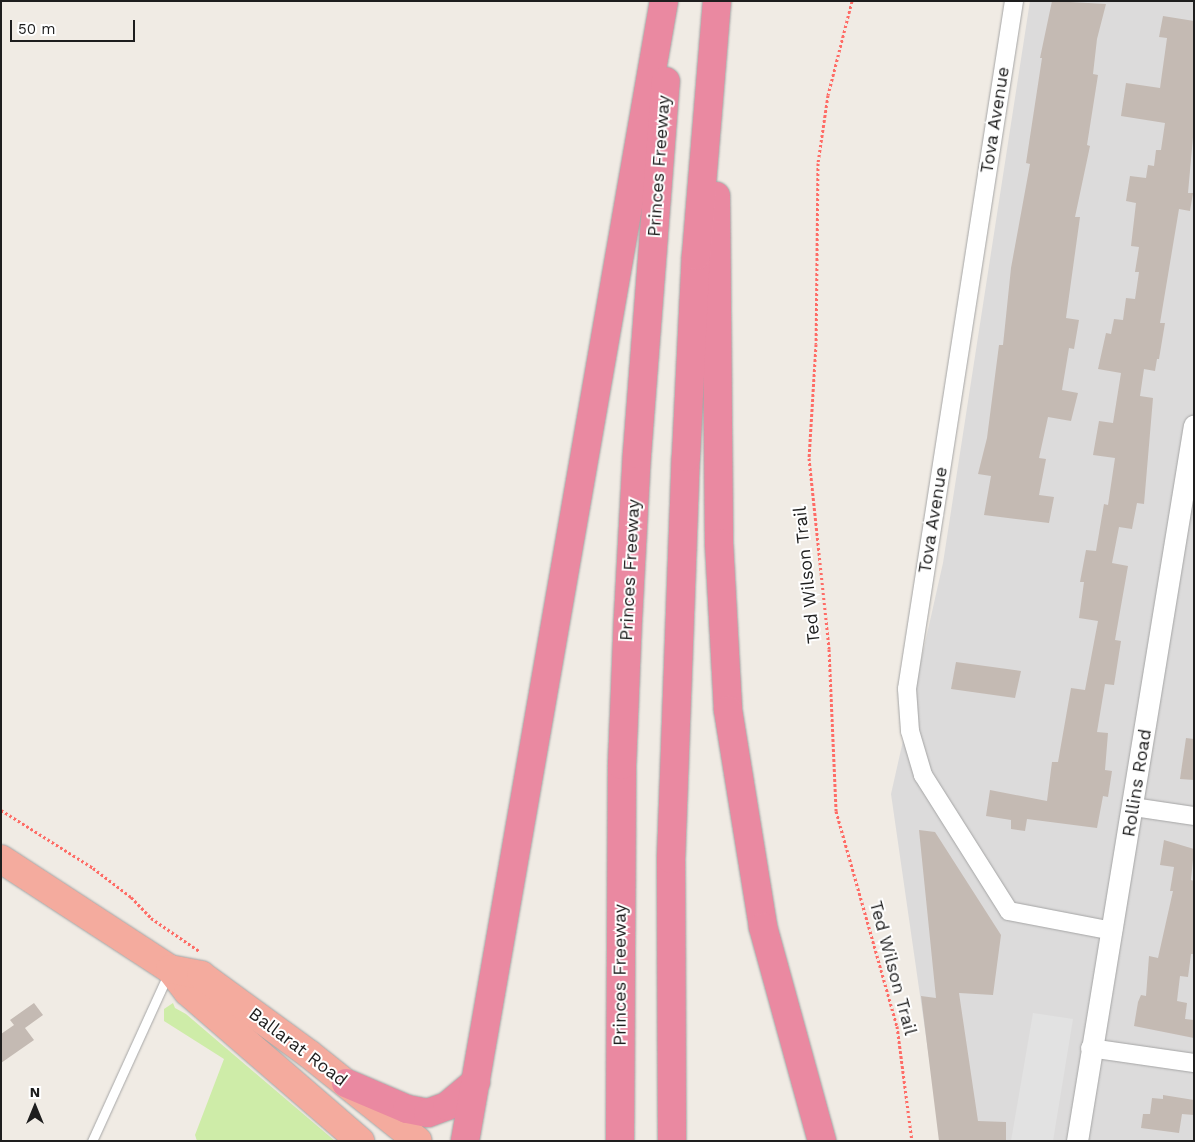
<!DOCTYPE html>
<style>
body{margin:0}
#map{position:relative;width:1195px;height:1142px;overflow:hidden;background:#f0ebe4;font-family:"Work Sans",sans-serif}
div>[style]{position:absolute}
.residential>*{inset:0;background:#dcdbdb}
.grass>*{inset:0;background:#ceeca8}
.parking>*{inset:0;background:#e2e2e2}
.building>*{inset:0;background:#c4bab3}
.path>*{height:3px;margin-top:-1.5px;transform-origin:0;background:repeating-linear-gradient(90deg,#fe6c66 0 2.5px,transparent 0 5px)}
.roads{filter:drop-shadow(0 0 1px #a5a5a5) drop-shadow(0 0 1px #a5a5a5)}
.service>*{height:9px;margin:-4.5px;padding:0 4.5px;transform-origin:4.5px;border-radius:4.5px;background:#fff}
.minor>*{height:18px;margin:-9px;padding:0 9px;transform-origin:9px;border-radius:9px;background:#fff}
.tertiary>*{height:21px;margin:-10.5px;padding:0 10.5px;transform-origin:10.5px;border-radius:10.5px;background:#fff}
.trunk>*{height:28px;margin:-14px;padding:0 14px;transform-origin:14px;border-radius:14px;background:#f4ab9e}
.motorway>*{height:28px;margin:-14px;padding:0 14px;transform-origin:14px;border-radius:14px;background:#ea89a1}
span{translate:-50% -50%;white-space:nowrap;text-align:center;line-height:1.15;-webkit-text-stroke:4px #fff;paint-order:stroke}
.street-label{font-size:18px;color:#1e1e1e}
.frame{position:absolute;inset:0;border:2px solid #1e1e1e;pointer-events:none}
.north{position:absolute;left:10px;top:1082px;width:50px;height:50px;-webkit-text-stroke:4px #fff;paint-order:stroke;rotate:0deg;font-size:14px;font-weight:700;line-height:20px;text-align:center;color:#1e1e1e}
.north::after{content:'';display:block;margin:auto;width:18px;height:22px;background:#1e1e1e;clip-path:polygon(50% 0,100% 100%,50% 72%,0 100%)}
.scale{position:absolute;left:10px;top:20px;width:125px;height:22px;box-sizing:border-box;border:2px solid #1e1e1e;border-top:0;padding-left:6px;font-size:15px;line-height:18px;white-space:nowrap;color:#1e1e1e;-webkit-text-stroke:4px #fff;paint-order:stroke}
</style>
<div id="map">
<div class="residential">
<i style="clip-path:polygon(1030px 1px,1194px 1px,1194px 1141px,941px 1141px,891px 794px,943px 563px)"></i>
</div>
<div class="grass">
<i style="clip-path:polygon(173px 1003px,175px 1008px,186px 1014px,335px 1141px,197px 1141px,195px 1135px,224px 1059px,164px 1021px,164px 1009px)"></i>
</div>
<div class="parking">
<i style="clip-path:polygon(1033px 1013px,1073px 1019px,1053px 1141px,1011px 1141px)"></i>
</div>
<div class="building">
<i style="clip-path:polygon(1052px 1px,1106px 4px,1097px 39px,1093px 74px,1098px 75px,1087px 145px,1090px 146px,1075px 217px,1080px 217px,1066px 318px,1079px 320px,1074px 349px,1069px 348px,1062px 390px,1078px 393px,1071px 421px,1048px 417px,1039px 458px,1046px 459px,1039px 495px,1054px 497px,1049px 523px,984px 515px,991px 476px,978px 474px,987px 438px,999px 345px,1003px 345px,1011px 268px,1030px 164px,1026px 163px,1042px 58px,1040px 58px)"></i>
<i style="clip-path:polygon(1163px 16px,1194px 21px,1194px 126px,1188px 193px,1193px 193px,1190px 211px,1179px 209px,1160px 323px,1165px 323px,1159px 359px,1157px 359px,1155px 371px,1144px 369px,1140px 396px,1153px 398px,1144px 504px,1137px 503px,1132px 529px,1119px 527px,1112px 563px,1128px 566px,1115px 640px,1121px 641px,1114px 685px,1105px 684px,1097px 732px,1108px 733px,1105px 770px,1112px 771px,1108px 797px,1103px 796px,1097px 828px,1027px 819px,1025px 831px,1011px 829px,1011px 820px,986px 816px,990px 790px,1047px 801px,1052px 762px,1058px 762px,1071px 688px,1085px 690px,1098px 621px,1079px 618px,1084px 582px,1080px 582px,1086px 550px,1096px 551px,1104px 504px,1108px 505px,1115px 458px,1093px 455px,1099px 421px,1113px 423px,1121px 373px,1098px 369px,1106px 333px,1111px 334px,1114px 319px,1123px 320px,1126px 298px,1135px 299px,1139px 272px,1135px 272px,1139px 247px,1131px 246px,1136px 203px,1126px 201px,1130px 176px,1146px 178px,1148px 165px,1154px 166px,1156px 150px,1161px 150px,1165px 123px,1121px 116px,1126px 83px,1160px 88px,1167px 38px,1159px 37px)"></i>
<i style="clip-path:polygon(956px 662px,1021px 671px,1015px 698px,951px 689px)"></i>
<i style="clip-path:polygon(1186px 738px,1194px 739px,1194px 780px,1180px 779px)"></i>
<i style="clip-path:polygon(919px 830px,935px 832px,1001px 935px,993px 995px,959px 993px,978px 1121px,1006px 1122px,1006px 1141px,939px 1141px,921px 996px,936px 998px)"></i>
<i style="clip-path:polygon(1164px 840px,1194px 849px,1191px 880px,1194px 881px,1194px 954px,1191px 954px,1188px 977px,1180px 976px,1177px 1001px,1187px 1003px,1185px 1019px,1194px 1020px,1194px 1038px,1134px 1026px,1138px 1002px,1141px 995px,1146px 996px,1149px 956px,1158px 958px,1173px 891px,1170px 891px,1174px 867px,1160px 865px)"></i>
<i style="clip-path:polygon(34px 1003px,43px 1015px,25px 1028px,34px 1040px,1px 1063px,1px 1034px,14px 1025px,10px 1020px)"></i>
<i style="clip-path:polygon(1163px 1095px,1194px 1100px,1194px 1115px,1182px 1114px,1179px 1133px,1141px 1128px,1143px 1114px,1150px 1114px,1152px 1098px,1163px 1099px)"></i>
</div>
<div class="path">
<i style="left:852px;top:1px;width:97px;rotate:104.3deg"></i>
<i style="left:828px;top:95px;width:69px;rotate:98.4deg"></i>
<i style="left:818px;top:163px;width:181px;rotate:90.6deg"></i>
<i style="left:816px;top:344px;width:114px;rotate:93.5deg"></i>
<i style="left:809px;top:458px;width:192px;rotate:84deg"></i>
<i style="left:829px;top:649px;width:162px;rotate:87.5deg"></i>
<i style="left:836px;top:811px;width:223px;rotate:74.2deg"></i>
<i style="left:897px;top:1026px;width:116px;rotate:82.6deg"></i>
<i style="left:1px;top:810px;width:109px;rotate:32.2deg"></i>
<i style="left:93px;top:868px;width:48px;rotate:37.3deg"></i>
<i style="left:131px;top:897px;width:29px;rotate:46deg"></i>
<i style="left:151px;top:918px;width:58px;rotate:34.5deg"></i>
</div>
<div class="roads">
<div class="service">
<i style="left:92px;top:1141px;width:186px;rotate:-65.5deg"></i>
</div>
<div class="minor">
<i style="left:1014px;top:1px;width:696px;rotate:98.84deg"></i>
<i style="left:907px;top:689px;width:42px;rotate:85.9deg"></i>
<i style="left:910px;top:731px;width:46px;rotate:73.5deg"></i>
<i style="left:923px;top:775px;width:161px;rotate:57.7deg"></i>
<i style="left:1009px;top:911px;width:106px;rotate:10.9deg"></i>
<i style="left:1133px;top:807px;width:62px;rotate:8.4deg"></i>
<i style="left:1090px;top:1048px;width:105px;rotate:8.2deg"></i>
</div>
<div class="tertiary">
<i style="left:1077px;top:1141px;width:725px;rotate:-80.72deg"></i>
</div>
<div class="trunk">
<i style="left:1px;top:859px;width:202px;rotate:33.1deg"></i>
<i style="left:170px;top:969px;width:29px;rotate:52deg"></i>
<i style="left:188px;top:992px;width:228px;rotate:40.9deg"></i>
<i style="left:170px;top:969px;width:32px;rotate:11deg"></i>
<i style="left:201px;top:975px;width:134px;rotate:36.2deg"></i>
<i style="left:309px;top:1054px;width:139px;rotate:38.6deg"></i>
</div>
<div class="motorway">
<i style="left:716px;top:196px;width:347px;rotate:89.5deg"></i>
<i style="left:719px;top:543px;width:167px;rotate:86.9deg"></i>
<i style="left:728px;top:710px;width:220px;rotate:80.8deg"></i>
<i style="left:763px;top:927px;width:222px;rotate:74.6deg"></i>
<i style="left:346px;top:1083px;width:66px;rotate:23.1deg"></i>
<i style="left:407px;top:1109px;width:21px;rotate:11deg"></i>
<i style="left:428px;top:1113px;width:20px;rotate:-20deg"></i>
<i style="left:447px;top:1106px;width:38px;rotate:-40deg"></i>
<i style="left:465px;top:1141px;width:1157px;rotate:-80.1deg"></i>
<i style="left:620px;top:1141px;width:376px;rotate:-89.7deg"></i>
<i style="left:622px;top:765px;width:147px;rotate:-87.7deg"></i>
<i style="left:628px;top:618px;width:164px;rotate:-86.9deg"></i>
<i style="left:637px;top:454px;width:374px;rotate:-85.6deg"></i>
<i style="left:672px;top:1141px;width:282px;rotate:-90.2deg"></i>
<i style="left:671px;top:859px;width:402px;rotate:-87.9deg"></i>
<i style="left:686px;top:457px;width:201px;rotate:-87.2deg"></i>
<i style="left:696px;top:256px;width:256px;rotate:-85.3deg"></i>
</div>
</div>
<div class="street-label">
<span style="left:995px;top:120px;rotate:-81deg">Tova Avenue</span>
<span style="left:659px;top:166px;rotate:-86deg">Princes Freeway</span>
<span style="left:933px;top:520px;rotate:-81deg">Tova Avenue</span>
<span style="left:630px;top:570px;rotate:-87deg">Princes Freeway</span>
<span style="left:807px;top:575px;rotate:-96deg">Ted Wilson Trail</span>
<span style="left:1137px;top:783px;rotate:-81deg">Rollins Road</span>
<span style="left:893px;top:968px;rotate:75deg">Ted Wilson Trail</span>
<span style="left:620px;top:975px;rotate:-90deg">Princes Freeway</span>
<span style="left:298px;top:1047px;rotate:37deg">Ballarat Road</span>
</div>
<div class="frame"></div>
<div class="north">N</div>
<div class="scale">50 m</div>
</div>
